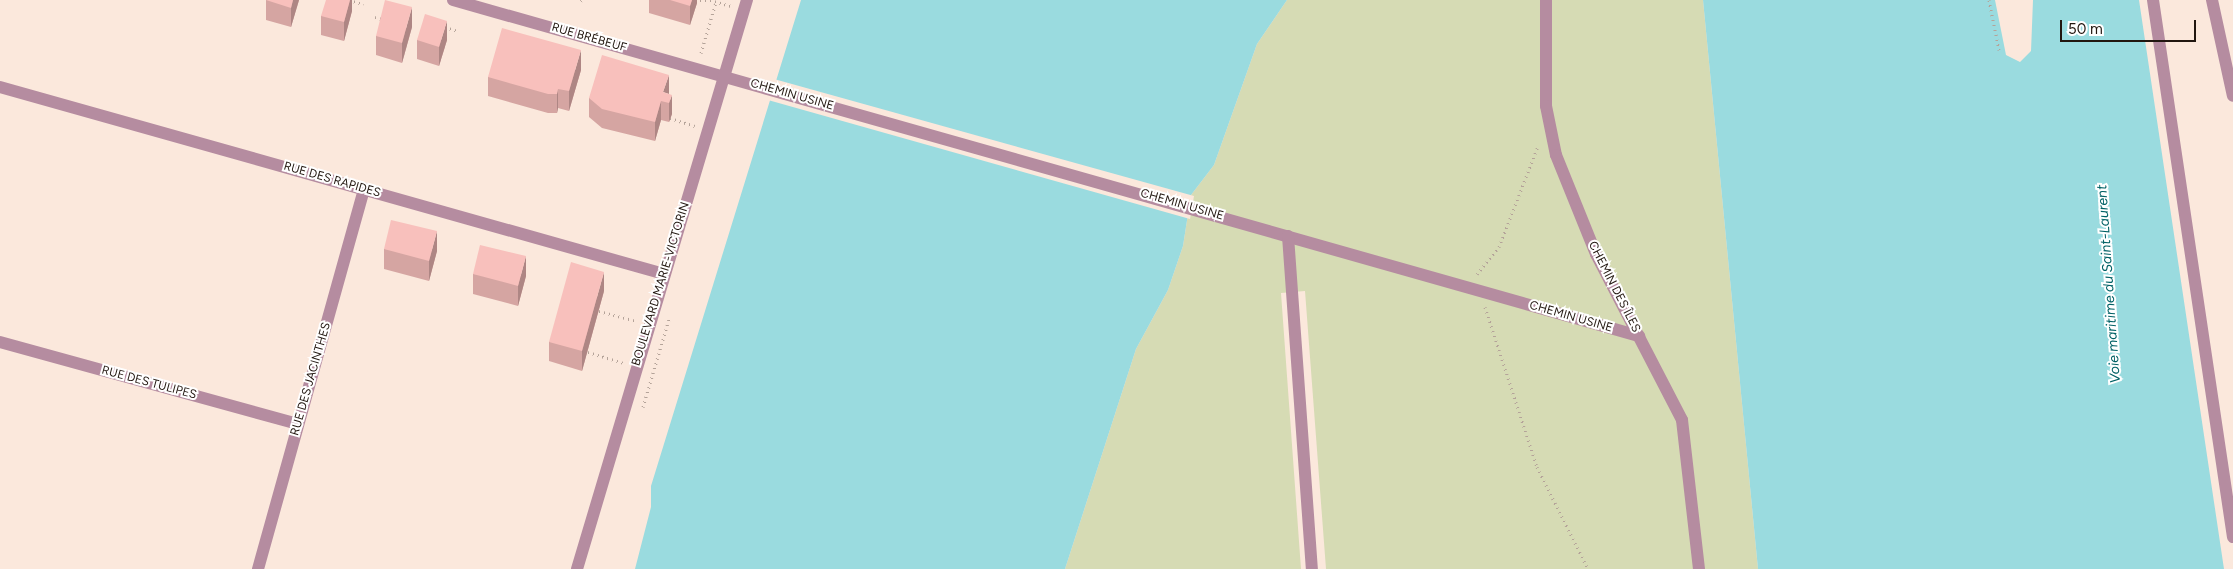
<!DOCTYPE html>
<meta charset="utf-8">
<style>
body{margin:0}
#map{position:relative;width:2233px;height:569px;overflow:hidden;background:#fbe8dc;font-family:Figtree,sans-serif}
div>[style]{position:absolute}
.green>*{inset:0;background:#d6dbb4}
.water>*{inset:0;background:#9adbdf}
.pier>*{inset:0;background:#fbe8dc}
.path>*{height:3px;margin-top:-1.5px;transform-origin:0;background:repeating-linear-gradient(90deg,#b4a399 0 1px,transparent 0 5px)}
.minor>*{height:12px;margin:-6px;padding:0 6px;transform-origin:6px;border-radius:6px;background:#b58ca0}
.wall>*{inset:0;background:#d5a5a2}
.shaded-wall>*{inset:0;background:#ae8684}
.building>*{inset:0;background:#f8c0bc}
span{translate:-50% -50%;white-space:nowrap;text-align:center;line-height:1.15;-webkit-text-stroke:4px #fff;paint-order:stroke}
.street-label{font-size:12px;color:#21160f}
.water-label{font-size:14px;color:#006165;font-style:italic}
.scale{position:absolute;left:2060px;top:20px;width:136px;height:22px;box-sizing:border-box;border:2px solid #21160f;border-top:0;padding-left:6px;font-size:15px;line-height:18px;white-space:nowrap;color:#21160f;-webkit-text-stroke:4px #fff;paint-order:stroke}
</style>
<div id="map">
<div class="green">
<i style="clip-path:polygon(1287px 0,1703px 0,1758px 569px,1326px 569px,1305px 291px,1281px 293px,1301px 569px,1065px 569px,1136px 349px,1168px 290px,1183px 246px,1191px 195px,1214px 165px,1257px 44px)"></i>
</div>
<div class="water">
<i style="clip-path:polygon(801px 0,1287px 0,1257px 44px,1214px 165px,1191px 195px,1183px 246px,1168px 290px,1136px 349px,1065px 569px,635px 569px,651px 507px,651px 486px)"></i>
<i style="clip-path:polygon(1703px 0,1995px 0,2006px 55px,2020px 62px,2031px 51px,2033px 0,2139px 0,2224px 569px,1758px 569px)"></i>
</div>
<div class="pier">
<i style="clip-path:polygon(774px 79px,1194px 196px,1190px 219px,768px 100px)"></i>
</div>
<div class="path">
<i style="left:349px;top:0;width:15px;rotate:16deg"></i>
<i style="left:700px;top:0;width:6px"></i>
<i style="left:710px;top:0;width:22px;rotate:16deg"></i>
<i style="left:1989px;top:0;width:51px;rotate:78.7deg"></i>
<i style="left:581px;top:1px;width:1px;rotate:-45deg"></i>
<i style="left:375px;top:17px;width:7px;rotate:16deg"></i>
<i style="left:445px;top:27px;width:14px;rotate:17deg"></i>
<i style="left:701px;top:53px;width:53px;rotate:-73.6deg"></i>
<i style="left:670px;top:118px;width:26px;rotate:18deg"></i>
<i style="left:1477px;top:274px;width:35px;rotate:-51deg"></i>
<i style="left:1499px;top:247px;width:108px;rotate:-68.9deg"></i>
<i style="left:1485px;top:307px;width:168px;rotate:72deg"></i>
<i style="left:1537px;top:467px;width:114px;rotate:63.4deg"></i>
<i style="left:599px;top:311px;width:39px;rotate:15deg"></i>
<i style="left:588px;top:352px;width:37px;rotate:17deg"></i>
<i style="left:643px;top:407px;width:92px;rotate:-73.5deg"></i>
</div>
<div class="minor">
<i style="left:453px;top:0;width:1233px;rotate:15.82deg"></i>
<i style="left:1546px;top:0;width:106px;rotate:90deg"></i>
<i style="left:1546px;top:106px;width:50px;rotate:78.5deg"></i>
<i style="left:1556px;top:155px;width:107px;rotate:68deg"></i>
<i style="left:1596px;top:254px;width:187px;rotate:62.6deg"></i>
<i style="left:1682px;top:420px;width:150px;rotate:83.5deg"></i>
<i style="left:2153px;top:0;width:543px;rotate:81.53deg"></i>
<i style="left:2212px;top:0;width:98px;rotate:77.7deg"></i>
<i style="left:0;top:87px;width:690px;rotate:15.73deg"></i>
<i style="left:1288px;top:236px;width:334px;rotate:85.9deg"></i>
<i style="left:0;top:342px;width:309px;rotate:15.4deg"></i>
<i style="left:258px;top:569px;width:395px;rotate:-74.4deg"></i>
<i style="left:577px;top:569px;width:594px;rotate:-73.37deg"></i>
</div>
<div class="wall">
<i style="clip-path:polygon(266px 0,299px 0,291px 27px,266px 20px)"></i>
<i style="clip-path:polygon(352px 0,352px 11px,344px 41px,321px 35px,321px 16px)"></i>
<i style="clip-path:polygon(649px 0,697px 0,697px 3px,690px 25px,649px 13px)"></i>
<i style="clip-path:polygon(412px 27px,402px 63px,376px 55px,376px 36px)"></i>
<i style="clip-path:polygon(417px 40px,447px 40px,439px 66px,417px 59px)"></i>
<i style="clip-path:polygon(581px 70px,569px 111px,558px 108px,557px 113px,548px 113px,488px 96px,488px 77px)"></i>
<i style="clip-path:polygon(669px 94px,672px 114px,669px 122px,661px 120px,655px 141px,602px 128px,589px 117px,589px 98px)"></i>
<i style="clip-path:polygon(384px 249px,437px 251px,429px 281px,384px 269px)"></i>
<i style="clip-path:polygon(473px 274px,526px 276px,518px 306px,473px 294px)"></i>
<i style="clip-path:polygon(604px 291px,582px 371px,549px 361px,549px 342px)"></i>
</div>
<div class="shaded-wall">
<i style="clip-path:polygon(293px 0,299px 0,291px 27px,291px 8px)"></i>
<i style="clip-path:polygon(350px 0,352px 0,352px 11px,344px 41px,344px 22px)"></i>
<i style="clip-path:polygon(692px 0,697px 0,697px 3px,690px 25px,690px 6px)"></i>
<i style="clip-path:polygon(412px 7px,412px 27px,402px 63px,402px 43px)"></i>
<i style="clip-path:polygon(447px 21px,447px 40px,439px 66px,439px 47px)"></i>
<i style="clip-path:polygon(581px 50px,581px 70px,569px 111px,569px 91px)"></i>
<i style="clip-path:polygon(669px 75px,669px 94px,663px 92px)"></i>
<i style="clip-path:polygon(558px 89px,558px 108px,557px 113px,557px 94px)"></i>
<i style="clip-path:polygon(672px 95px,672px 114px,669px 122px,669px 103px)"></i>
<i style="clip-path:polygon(661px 101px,661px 120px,655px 141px,655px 122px)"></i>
<i style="clip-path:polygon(437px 231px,437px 251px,429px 281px,429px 261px)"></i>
<i style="clip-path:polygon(526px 256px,526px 276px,518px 306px,518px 286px)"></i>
<i style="clip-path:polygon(604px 272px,604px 291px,582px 371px,582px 351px)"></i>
</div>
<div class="building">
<i style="clip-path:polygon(266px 0,293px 0,291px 8px)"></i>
<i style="clip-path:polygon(326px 0,350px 0,344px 22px,321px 16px)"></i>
<i style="clip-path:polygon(385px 0,412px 7px,402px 43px,376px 36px)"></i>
<i style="clip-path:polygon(670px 0,692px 0,690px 6px)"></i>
<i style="clip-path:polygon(425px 14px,447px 21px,439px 47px,417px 40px)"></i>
<i style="clip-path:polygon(502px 28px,581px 50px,569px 91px,558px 89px,557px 94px,548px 94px,488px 77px)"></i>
<i style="clip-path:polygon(602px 55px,669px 75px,663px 92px,672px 95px,669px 103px,661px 101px,655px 122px,602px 109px,589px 98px)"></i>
<i style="clip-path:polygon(391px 220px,437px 231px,429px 261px,384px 249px)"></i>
<i style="clip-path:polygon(480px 245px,526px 256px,518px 286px,473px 274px)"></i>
<i style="clip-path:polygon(571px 262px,604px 272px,582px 351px,549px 342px)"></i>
</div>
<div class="street-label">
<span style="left:589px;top:38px;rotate:16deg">RUE BRÉBEUF</span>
<span style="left:792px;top:95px;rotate:16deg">CHEMIN USINE</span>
<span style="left:332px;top:180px;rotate:16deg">RUE DES RAPIDES</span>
<span style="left:1182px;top:205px;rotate:16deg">CHEMIN USINE</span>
<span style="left:661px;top:284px;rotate:-73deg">BOULEVARD MARIE-VICTORIN</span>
<span style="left:1614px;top:287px;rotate:63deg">CHEMIN DES ÎLES</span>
<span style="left:1571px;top:317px;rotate:16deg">CHEMIN USINE</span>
<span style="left:311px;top:379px;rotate:-74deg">RUE DES JACINTHES</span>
<span style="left:149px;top:383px;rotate:15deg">RUE DES TULIPES</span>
</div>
<div class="water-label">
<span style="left:2109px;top:284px;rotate:-94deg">Voie maritime du Saint-Laurent</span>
</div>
<div class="scale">50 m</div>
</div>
